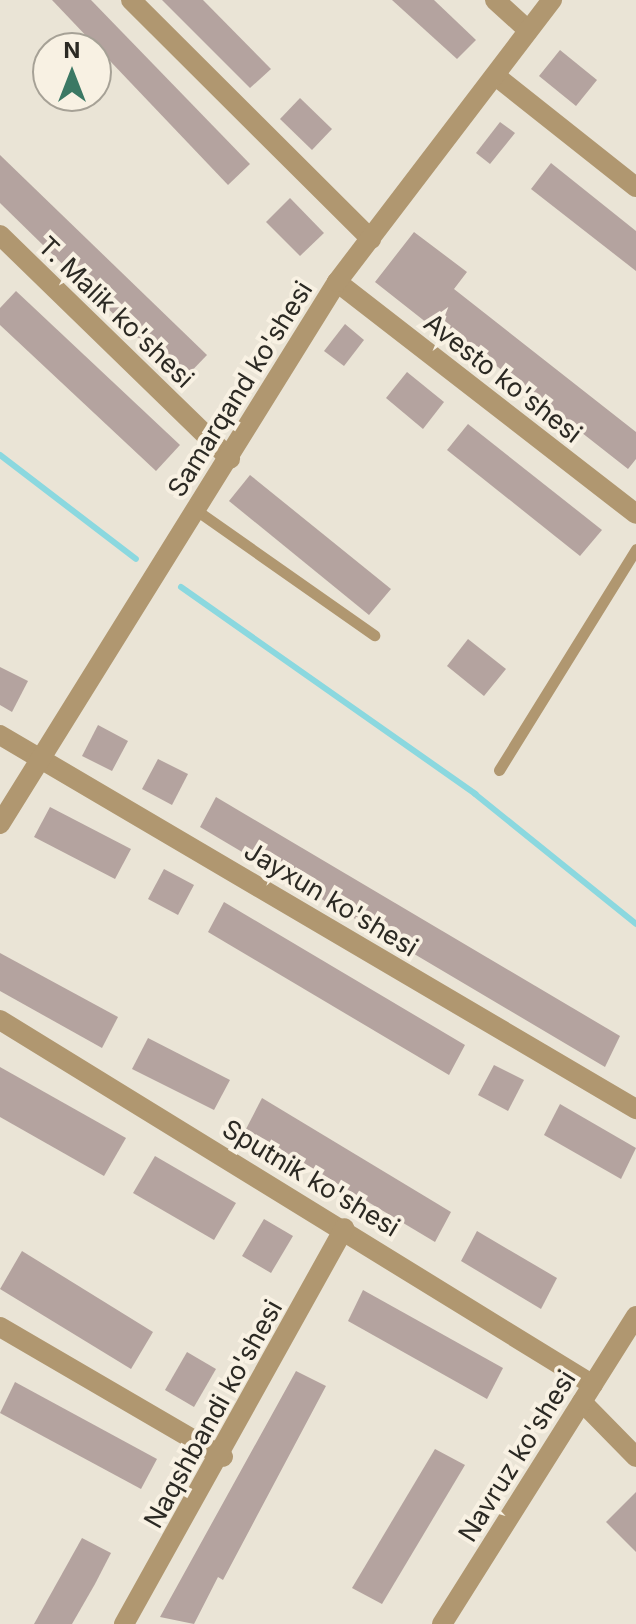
<!DOCTYPE html>
<style>
body{margin:0}
#map{position:relative;width:636px;height:1624px;overflow:hidden;background:#eae4d6;font-family:Inter,sans-serif}
div>[style]{position:absolute}
.stream>*{height:6px;margin:-3px;padding:0 3px;transform-origin:3px;border-radius:3px;background:#8bd8df}
.building>*{inset:0;background:#b4a39f}
.lane>*{height:11px;margin:-5.5px;padding:0 5.5px;transform-origin:5.5px;border-radius:5.5px;background:#b09770}
.street>*{height:20px;margin:-10px;padding:0 10px;transform-origin:10px;border-radius:10px;background:#b09770}
span{translate:-50% -50%;white-space:nowrap;text-align:center;line-height:1.15;-webkit-text-stroke:8px #f8f1e3;paint-order:stroke}
.street-label{font-size:26px;color:#2b2923}
.north{position:absolute;left:32px;top:32px;width:80px;height:80px;box-sizing:border-box;background:#f8f1e3;border:2px solid #a6a196;border-radius:50%;rotate:0deg;font-size:22px;font-weight:700;line-height:32px;text-align:center;color:#2b2923}
.north::after{content:'';display:block;margin:auto;width:28px;height:36px;background:#3b7864;clip-path:polygon(50% 0,100% 100%,50% 72%,0 100%)}
</style>
<div id="map">
<div class="stream">
<i style="left:0;top:455px;width:171px;rotate:37.4deg"></i>
<i style="left:181px;top:587px;width:360px;rotate:35.1deg"></i>
<i style="left:475px;top:794px;width:207px;rotate:38.9deg"></i>
</div>
<div class="building">
<i style="clip-path:polygon(52px 0,91px 0,250px 164px,228px 185px)"></i>
<i style="clip-path:polygon(162px 0,203px 0,271px 69px,250px 88px)"></i>
<i style="clip-path:polygon(392px 0,434px 0,476px 40px,457px 59px)"></i>
<i style="clip-path:polygon(560px 50px,597px 80px,576px 106px,539px 76px)"></i>
<i style="clip-path:polygon(300px 98px,332px 129px,312px 150px,280px 119px)"></i>
<i style="clip-path:polygon(500px 122px,515px 133px,490px 164px,476px 153px)"></i>
<i style="clip-path:polygon(0 155px,207px 355px,182px 381px,0 203px)"></i>
<i style="clip-path:polygon(551px 163px,636px 231px,636px 271px,531px 189px)"></i>
<i style="clip-path:polygon(290px 198px,324px 233px,300px 256px,266px 222px)"></i>
<i style="clip-path:polygon(414px 232px,467px 272px,454px 289px,636px 432px,636px 459px,628px 469px,433px 316px,427px 323px,375px 282px)"></i>
<i style="clip-path:polygon(16px 291px,180px 445px,156px 471px,0 325px,0 308px)"></i>
<i style="clip-path:polygon(345px 324px,364px 340px,344px 366px,324px 351px)"></i>
<i style="clip-path:polygon(407px 372px,444px 402px,423px 429px,386px 398px)"></i>
<i style="clip-path:polygon(468px 424px,602px 530px,580px 556px,447px 450px)"></i>
<i style="clip-path:polygon(250px 475px,391px 589px,369px 615px,229px 501px)"></i>
<i style="clip-path:polygon(468px 639px,506px 669px,484px 696px,447px 666px)"></i>
<i style="clip-path:polygon(0 667px,28px 681px,12px 712px,0 705px)"></i>
<i style="clip-path:polygon(98px 725px,128px 741px,112px 771px,82px 756px)"></i>
<i style="clip-path:polygon(158px 759px,188px 774px,172px 805px,142px 789px)"></i>
<i style="clip-path:polygon(216px 797px,620px 1036px,605px 1067px,200px 827px)"></i>
<i style="clip-path:polygon(50px 807px,131px 849px,115px 879px,34px 837px)"></i>
<i style="clip-path:polygon(164px 869px,194px 885px,178px 915px,148px 899px)"></i>
<i style="clip-path:polygon(224px 902px,465px 1045px,449px 1075px,208px 932px)"></i>
<i style="clip-path:polygon(0 953px,118px 1017px,102px 1048px,0 991px)"></i>
<i style="clip-path:polygon(148px 1038px,230px 1080px,214px 1110px,132px 1069px)"></i>
<i style="clip-path:polygon(494px 1065px,524px 1080px,508px 1111px,478px 1095px)"></i>
<i style="clip-path:polygon(0 1067px,126px 1138px,104px 1176px,0 1117px)"></i>
<i style="clip-path:polygon(262px 1098px,451px 1212px,435px 1242px,246px 1129px)"></i>
<i style="clip-path:polygon(560px 1104px,636px 1148px,621px 1179px,544px 1135px)"></i>
<i style="clip-path:polygon(155px 1156px,236px 1203px,214px 1240px,133px 1193px)"></i>
<i style="clip-path:polygon(264px 1219px,293px 1236px,271px 1273px,242px 1256px)"></i>
<i style="clip-path:polygon(477px 1231px,557px 1278px,541px 1309px,461px 1261px)"></i>
<i style="clip-path:polygon(22px 1251px,153px 1332px,131px 1369px,0 1289px)"></i>
<i style="clip-path:polygon(363px 1290px,503px 1368px,487px 1399px,348px 1321px)"></i>
<i style="clip-path:polygon(187px 1352px,216px 1369px,194px 1407px,165px 1390px)"></i>
<i style="clip-path:polygon(296px 1371px,326px 1386px,223px 1580px,218px 1577px,194px 1624px,160px 1617px)"></i>
<i style="clip-path:polygon(15px 1382px,157px 1459px,141px 1489px,0 1413px)"></i>
<i style="clip-path:polygon(435px 1449px,465px 1465px,382px 1604px,352px 1588px)"></i>
<i style="clip-path:polygon(636px 1492px,636px 1552px,606px 1522px)"></i>
<i style="clip-path:polygon(82px 1538px,111px 1553px,95px 1584px,72px 1624px,34px 1624px)"></i>
</div>
<div class="lane">
<i style="left:196px;top:510px;width:218px;rotate:35.1deg"></i>
<i style="left:499px;top:770px;width:260px;rotate:-58.2deg"></i>
</div>
<div class="street">
<i style="left:131px;top:0;width:339px;rotate:44.9deg"></i>
<i style="left:495px;top:0;width:45px;rotate:42.3deg"></i>
<i style="left:497px;top:77px;width:177px;rotate:38.4deg"></i>
<i style="left:0;top:235px;width:321px;rotate:44.2deg"></i>
<i style="left:337px;top:282px;width:378px;rotate:37.8deg"></i>
<i style="left:0;top:735px;width:738px;rotate:30.46deg"></i>
<i style="left:0;top:824px;width:638px;rotate:-58.13deg"></i>
<i style="left:337px;top:282px;width:355px;rotate:-52.7deg"></i>
<i style="left:0;top:1020px;width:696px;rotate:31.61deg"></i>
<i style="left:0;top:1327px;width:258px;rotate:30.2deg"></i>
<i style="left:582px;top:1402px;width:77px;rotate:45.5deg"></i>
<i style="left:124px;top:1624px;width:453px;rotate:-60.9deg"></i>
<i style="left:442px;top:1624px;width:364px;rotate:-57.8deg"></i>
</div>
<div class="street-label">
<span style="left:116px;top:312px;rotate:44deg">T. Malik ko'shesi</span>
<span style="left:503px;top:378px;rotate:38deg">Avesto ko'shesi</span>
<span style="left:240px;top:389px;rotate:-58deg">Samarqand ko'shesi</span>
<span style="left:331px;top:899px;rotate:31deg">Jayxun ko'shesi</span>
<span style="left:311px;top:1178px;rotate:31deg">Sputnik ko'shesi</span>
<span style="left:213px;top:1414px;rotate:-61deg">Naqshbandi ko'shesi</span>
<span style="left:517px;top:1456px;rotate:-58deg">Navruz ko'shesi</span>
</div>
<div class="north">N</div>
</div>
